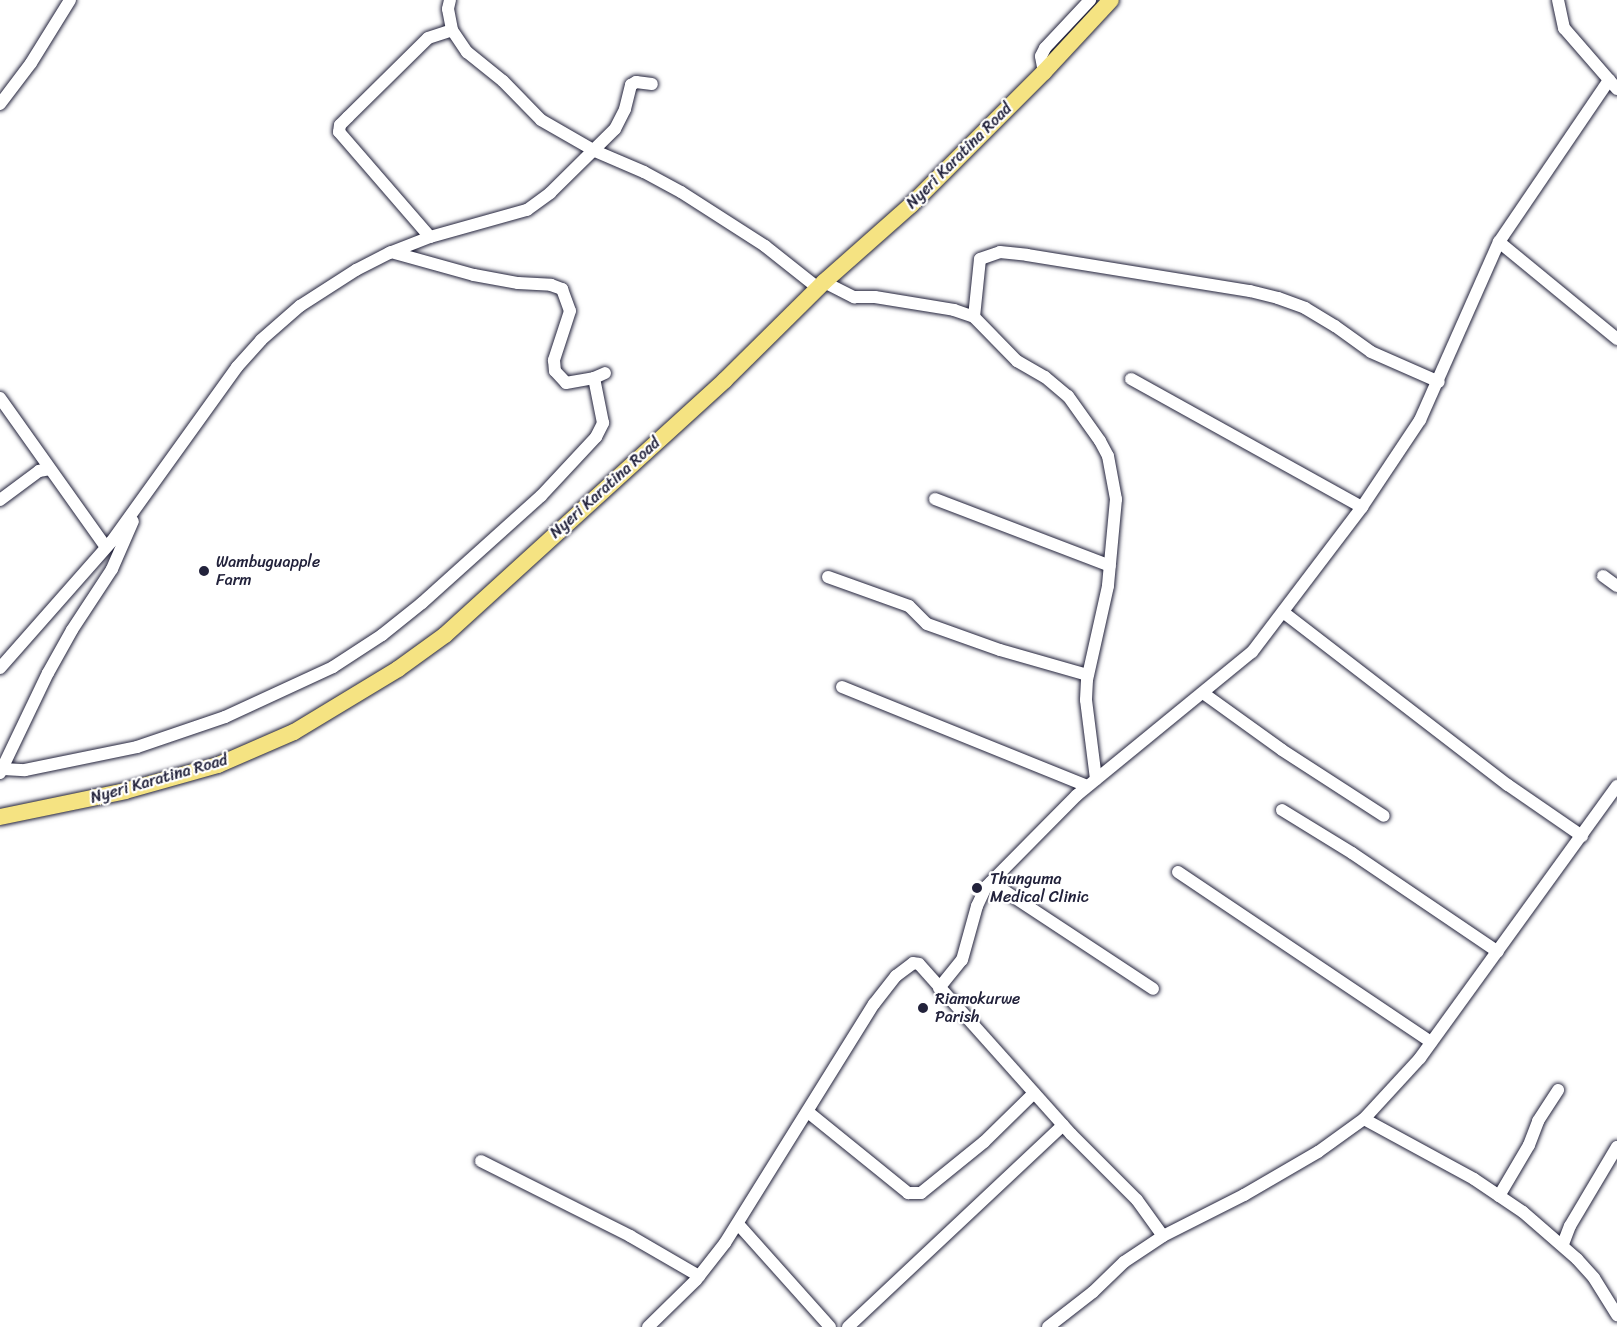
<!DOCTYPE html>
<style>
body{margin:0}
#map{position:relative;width:1617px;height:1327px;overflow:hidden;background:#fff;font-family:Sriracha,sans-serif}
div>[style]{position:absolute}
.roads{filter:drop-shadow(0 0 2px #22223b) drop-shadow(0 0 2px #22223b)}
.minor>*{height:12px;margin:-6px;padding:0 6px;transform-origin:6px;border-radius:6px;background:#fff}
.highway>*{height:16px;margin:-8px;padding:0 8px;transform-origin:8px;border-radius:8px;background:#f5e382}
.dots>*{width:16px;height:16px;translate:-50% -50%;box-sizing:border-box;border:3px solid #fff;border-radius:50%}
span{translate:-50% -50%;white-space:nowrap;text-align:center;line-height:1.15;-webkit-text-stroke:4.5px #fff;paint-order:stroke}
.street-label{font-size:16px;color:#22223b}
.poi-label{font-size:16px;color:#22223b}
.left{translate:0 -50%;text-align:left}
</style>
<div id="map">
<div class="roads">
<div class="minor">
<i style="left:450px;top:0;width:9px;rotate:103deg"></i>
<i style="left:448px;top:9px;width:21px;rotate:79deg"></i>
<i style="left:452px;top:30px;width:27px;rotate:56deg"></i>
<i style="left:467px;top:52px;width:46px;rotate:38.9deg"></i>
<i style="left:503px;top:81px;width:54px;rotate:45.7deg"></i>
<i style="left:541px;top:120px;width:62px;rotate:29.9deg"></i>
<i style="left:595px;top:151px;width:53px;rotate:23.2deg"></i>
<i style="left:644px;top:172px;width:42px;rotate:28.4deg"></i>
<i style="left:681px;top:192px;width:100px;rotate:32.7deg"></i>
<i style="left:765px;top:246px;width:68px;rotate:38.4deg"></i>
<i style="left:1558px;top:0;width:29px;rotate:78deg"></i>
<i style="left:1564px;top:28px;width:81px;rotate:49deg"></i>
<i style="left:1044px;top:72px;width:16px;rotate:-101deg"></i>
<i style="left:1041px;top:56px;width:9px;rotate:-63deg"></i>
<i style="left:1045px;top:48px;width:66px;rotate:-46.8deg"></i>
<i style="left:0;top:104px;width:51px;rotate:-52.9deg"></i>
<i style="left:31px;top:63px;width:74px;rotate:-58.2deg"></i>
<i style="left:430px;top:237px;width:139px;rotate:-130.9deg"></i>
<i style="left:339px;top:132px;width:7px;rotate:-82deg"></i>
<i style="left:340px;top:125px;width:11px;rotate:-45deg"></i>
<i style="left:348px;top:117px;width:112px;rotate:-44.6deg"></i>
<i style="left:428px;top:38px;width:25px;rotate:-18deg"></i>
<i style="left:1499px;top:242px;width:153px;rotate:39.4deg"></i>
<i style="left:391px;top:252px;width:86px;rotate:15.5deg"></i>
<i style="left:474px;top:275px;width:45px;rotate:10.3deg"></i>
<i style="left:518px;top:283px;width:33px;rotate:3deg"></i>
<i style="left:551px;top:285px;width:12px;rotate:20deg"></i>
<i style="left:562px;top:289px;width:23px;rotate:70deg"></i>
<i style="left:570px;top:311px;width:52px;rotate:108.1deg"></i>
<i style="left:554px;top:360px;width:11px;rotate:85deg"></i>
<i style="left:555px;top:371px;width:16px;rotate:47deg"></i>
<i style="left:566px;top:383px;width:28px;rotate:-10deg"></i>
<i style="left:594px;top:378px;width:12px;rotate:-24deg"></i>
<i style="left:824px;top:282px;width:34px;rotate:27deg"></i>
<i style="left:854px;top:297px;width:21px"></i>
<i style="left:875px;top:297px;width:80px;rotate:9.3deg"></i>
<i style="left:954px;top:310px;width:21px;rotate:19deg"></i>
<i style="left:974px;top:317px;width:62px;rotate:45.7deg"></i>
<i style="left:1017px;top:361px;width:32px;rotate:30deg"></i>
<i style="left:1045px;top:377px;width:30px;rotate:40deg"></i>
<i style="left:1068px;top:396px;width:55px;rotate:54.6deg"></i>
<i style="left:1100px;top:441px;width:17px;rotate:62deg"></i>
<i style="left:1108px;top:456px;width:44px;rotate:79.5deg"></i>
<i style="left:1116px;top:499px;width:87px;rotate:95.3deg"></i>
<i style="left:1108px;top:586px;width:96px;rotate:102.6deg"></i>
<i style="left:1087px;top:680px;width:20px;rotate:93deg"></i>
<i style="left:1086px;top:700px;width:80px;rotate:82.8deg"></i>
<i style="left:974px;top:317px;width:58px;rotate:-84.1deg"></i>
<i style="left:980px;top:259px;width:21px;rotate:-19deg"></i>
<i style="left:1000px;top:252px;width:27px;rotate:6deg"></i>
<i style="left:1027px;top:255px;width:226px;rotate:9.2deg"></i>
<i style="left:1250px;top:291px;width:29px;rotate:14deg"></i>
<i style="left:1278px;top:298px;width:29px;rotate:20deg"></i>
<i style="left:1305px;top:308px;width:35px;rotate:31deg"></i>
<i style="left:1335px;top:326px;width:44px;rotate:35.8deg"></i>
<i style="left:1371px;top:352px;width:74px;rotate:23.8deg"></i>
<i style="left:1131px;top:379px;width:264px;rotate:29deg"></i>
<i style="left:0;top:398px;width:183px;rotate:54.6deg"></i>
<i style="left:935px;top:499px;width:187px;rotate:20.9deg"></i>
<i style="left:0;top:500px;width:49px;rotate:-36.6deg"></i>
<i style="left:39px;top:471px;width:11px;rotate:-10deg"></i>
<i style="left:1603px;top:576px;width:17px;rotate:36deg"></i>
<i style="left:828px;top:577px;width:86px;rotate:19.7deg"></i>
<i style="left:909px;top:606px;width:25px;rotate:45deg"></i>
<i style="left:927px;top:624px;width:77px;rotate:19.6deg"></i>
<i style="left:1000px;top:650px;width:91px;rotate:15.9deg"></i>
<i style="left:1283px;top:612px;width:284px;rotate:37.6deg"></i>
<i style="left:1508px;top:785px;width:90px;rotate:34.6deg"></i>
<i style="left:0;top:668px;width:169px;rotate:-48.6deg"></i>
<i style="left:112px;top:541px;width:214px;rotate:-54.3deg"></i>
<i style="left:237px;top:367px;width:36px;rotate:-48deg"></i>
<i style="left:261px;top:340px;width:52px;rotate:-41.1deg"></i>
<i style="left:300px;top:306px;width:67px;rotate:-32.7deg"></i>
<i style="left:356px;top:270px;width:37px;rotate:-27deg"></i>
<i style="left:389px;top:253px;width:44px;rotate:-21.3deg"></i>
<i style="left:430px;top:237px;width:101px;rotate:-15.6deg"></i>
<i style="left:527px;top:210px;width:29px;rotate:-36deg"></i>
<i style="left:550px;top:193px;width:91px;rotate:-44.6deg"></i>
<i style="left:615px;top:129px;width:22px;rotate:-63deg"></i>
<i style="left:625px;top:109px;width:25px;rotate:-76deg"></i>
<i style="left:631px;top:85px;width:6px;rotate:-31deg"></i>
<i style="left:636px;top:82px;width:16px;rotate:7deg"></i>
<i style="left:842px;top:687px;width:264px;rotate:22deg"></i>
<i style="left:1203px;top:693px;width:97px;rotate:35.8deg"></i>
<i style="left:1282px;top:750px;width:121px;rotate:32.9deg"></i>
<i style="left:3px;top:769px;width:22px;rotate:3deg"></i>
<i style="left:25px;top:770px;width:114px;rotate:-11.6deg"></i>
<i style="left:137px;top:747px;width:93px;rotate:-18.8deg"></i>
<i style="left:225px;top:717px;width:119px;rotate:-24.8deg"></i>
<i style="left:333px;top:667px;width:59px;rotate:-33.1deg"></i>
<i style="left:382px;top:635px;width:51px;rotate:-38.7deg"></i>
<i style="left:422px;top:603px;width:160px;rotate:-42deg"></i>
<i style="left:541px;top:496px;width:81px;rotate:-47deg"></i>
<i style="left:596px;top:437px;width:16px;rotate:-63deg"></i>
<i style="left:603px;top:423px;width:46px;rotate:-101.3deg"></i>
<i style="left:0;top:773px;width:111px;rotate:-64.4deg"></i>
<i style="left:48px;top:673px;width:49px;rotate:-60.8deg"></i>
<i style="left:72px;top:630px;width:73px;rotate:-56.7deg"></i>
<i style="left:112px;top:569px;width:52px;rotate:-66.4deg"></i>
<i style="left:1282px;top:810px;width:82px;rotate:31.6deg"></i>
<i style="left:1352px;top:853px;width:176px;rotate:34.1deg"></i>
<i style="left:1178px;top:872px;width:305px;rotate:33.9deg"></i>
<i style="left:991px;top:882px;width:194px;rotate:33.4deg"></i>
<i style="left:939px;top:988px;width:36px;rotate:-51deg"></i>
<i style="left:962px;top:960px;width:56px;rotate:-74.5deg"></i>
<i style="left:977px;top:906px;width:21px;rotate:-65deg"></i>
<i style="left:986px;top:887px;width:129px;rotate:-45.3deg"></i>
<i style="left:1077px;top:795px;width:226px;rotate:-39.3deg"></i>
<i style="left:1252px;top:652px;width:182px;rotate:-52.8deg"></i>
<i style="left:1362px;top:507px;width:105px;rotate:-56.3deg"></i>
<i style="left:1420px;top:420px;width:195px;rotate:-66.1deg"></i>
<i style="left:1499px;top:242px;width:196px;rotate:-55.8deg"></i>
<i style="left:808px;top:1112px;width:129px;rotate:39deg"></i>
<i style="left:908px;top:1193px;width:13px"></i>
<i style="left:921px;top:1193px;width:81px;rotate:-39deg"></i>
<i style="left:984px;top:1142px;width:70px;rotate:-44.4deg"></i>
<i style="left:1364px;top:1119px;width:125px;rotate:28.6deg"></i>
<i style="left:1474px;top:1179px;width:59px;rotate:34deg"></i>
<i style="left:1523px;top:1212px;width:72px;rotate:41deg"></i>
<i style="left:1577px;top:1259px;width:25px;rotate:48deg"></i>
<i style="left:1594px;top:1278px;width:44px;rotate:58.1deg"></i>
<i style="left:481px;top:1161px;width:167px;rotate:26.7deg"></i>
<i style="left:630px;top:1236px;width:80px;rotate:30.1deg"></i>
<i style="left:1499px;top:1196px;width:59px;rotate:-59.5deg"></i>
<i style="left:1529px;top:1145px;width:26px;rotate:-69deg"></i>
<i style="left:1538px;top:1121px;width:37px;rotate:-57deg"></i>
<i style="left:738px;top:1224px;width:138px;rotate:48.2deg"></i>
<i style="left:1563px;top:1244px;width:19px;rotate:-69deg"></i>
<i style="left:1570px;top:1226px;width:92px;rotate:-59.3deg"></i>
<i style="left:648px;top:1327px;width:67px;rotate:-44.4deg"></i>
<i style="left:696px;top:1280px;width:47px;rotate:-51.9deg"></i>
<i style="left:725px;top:1243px;width:282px;rotate:-58.1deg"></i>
<i style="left:874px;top:1004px;width:36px;rotate:-52deg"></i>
<i style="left:896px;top:976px;width:21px;rotate:-37deg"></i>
<i style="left:913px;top:963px;width:6px;rotate:9deg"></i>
<i style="left:919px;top:964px;width:228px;rotate:48.2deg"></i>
<i style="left:1071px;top:1134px;width:93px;rotate:45deg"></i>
<i style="left:1137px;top:1200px;width:44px;rotate:54.2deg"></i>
<i style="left:848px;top:1327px;width:295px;rotate:-43.2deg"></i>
<i style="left:1048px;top:1327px;width:57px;rotate:-37.9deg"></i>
<i style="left:1093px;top:1292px;width:43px;rotate:-44.1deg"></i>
<i style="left:1124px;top:1262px;width:47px;rotate:-33.7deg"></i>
<i style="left:1163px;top:1236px;width:91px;rotate:-26.8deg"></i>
<i style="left:1244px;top:1195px;width:86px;rotate:-30.2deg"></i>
<i style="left:1318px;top:1152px;width:57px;rotate:-35.7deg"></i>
<i style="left:1364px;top:1119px;width:83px;rotate:-47.4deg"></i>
<i style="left:1420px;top:1058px;width:336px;rotate:-54.1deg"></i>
</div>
<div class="highway">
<i style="left:0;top:817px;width:128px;rotate:-11.7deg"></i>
<i style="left:125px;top:791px;width:97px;rotate:-15.6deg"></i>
<i style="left:218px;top:765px;width:83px;rotate:-23.5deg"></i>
<i style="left:294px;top:732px;width:122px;rotate:-31.2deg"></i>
<i style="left:398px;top:669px;width:58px;rotate:-35.9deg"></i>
<i style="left:445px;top:635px;width:379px;rotate:-42.3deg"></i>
<i style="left:725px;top:380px;width:139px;rotate:-44.7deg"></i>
<i style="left:824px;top:282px;width:116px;rotate:-41.5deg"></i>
<i style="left:911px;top:205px;width:188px;rotate:-45deg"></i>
<i style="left:1044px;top:72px;width:98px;rotate:-47.1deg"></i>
</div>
</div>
<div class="dots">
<i style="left:204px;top:571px;background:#22223b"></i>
<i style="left:977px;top:888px;background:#22223b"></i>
<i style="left:923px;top:1008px;background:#22223b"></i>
</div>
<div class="street-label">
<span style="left:959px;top:156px;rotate:-45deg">Nyeri Karatina Road</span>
<span style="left:605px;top:488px;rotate:-42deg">Nyeri Karatina Road</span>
<span style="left:159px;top:779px;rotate:-16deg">Nyeri Karatina Road</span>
</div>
<div class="poi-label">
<span class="left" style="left:216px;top:571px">Wambuguapple<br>Farm</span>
<span class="left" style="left:990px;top:888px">Thunguma<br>Medical Clinic</span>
<span class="left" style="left:935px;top:1008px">Riamokurwe<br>Parish</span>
</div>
</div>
